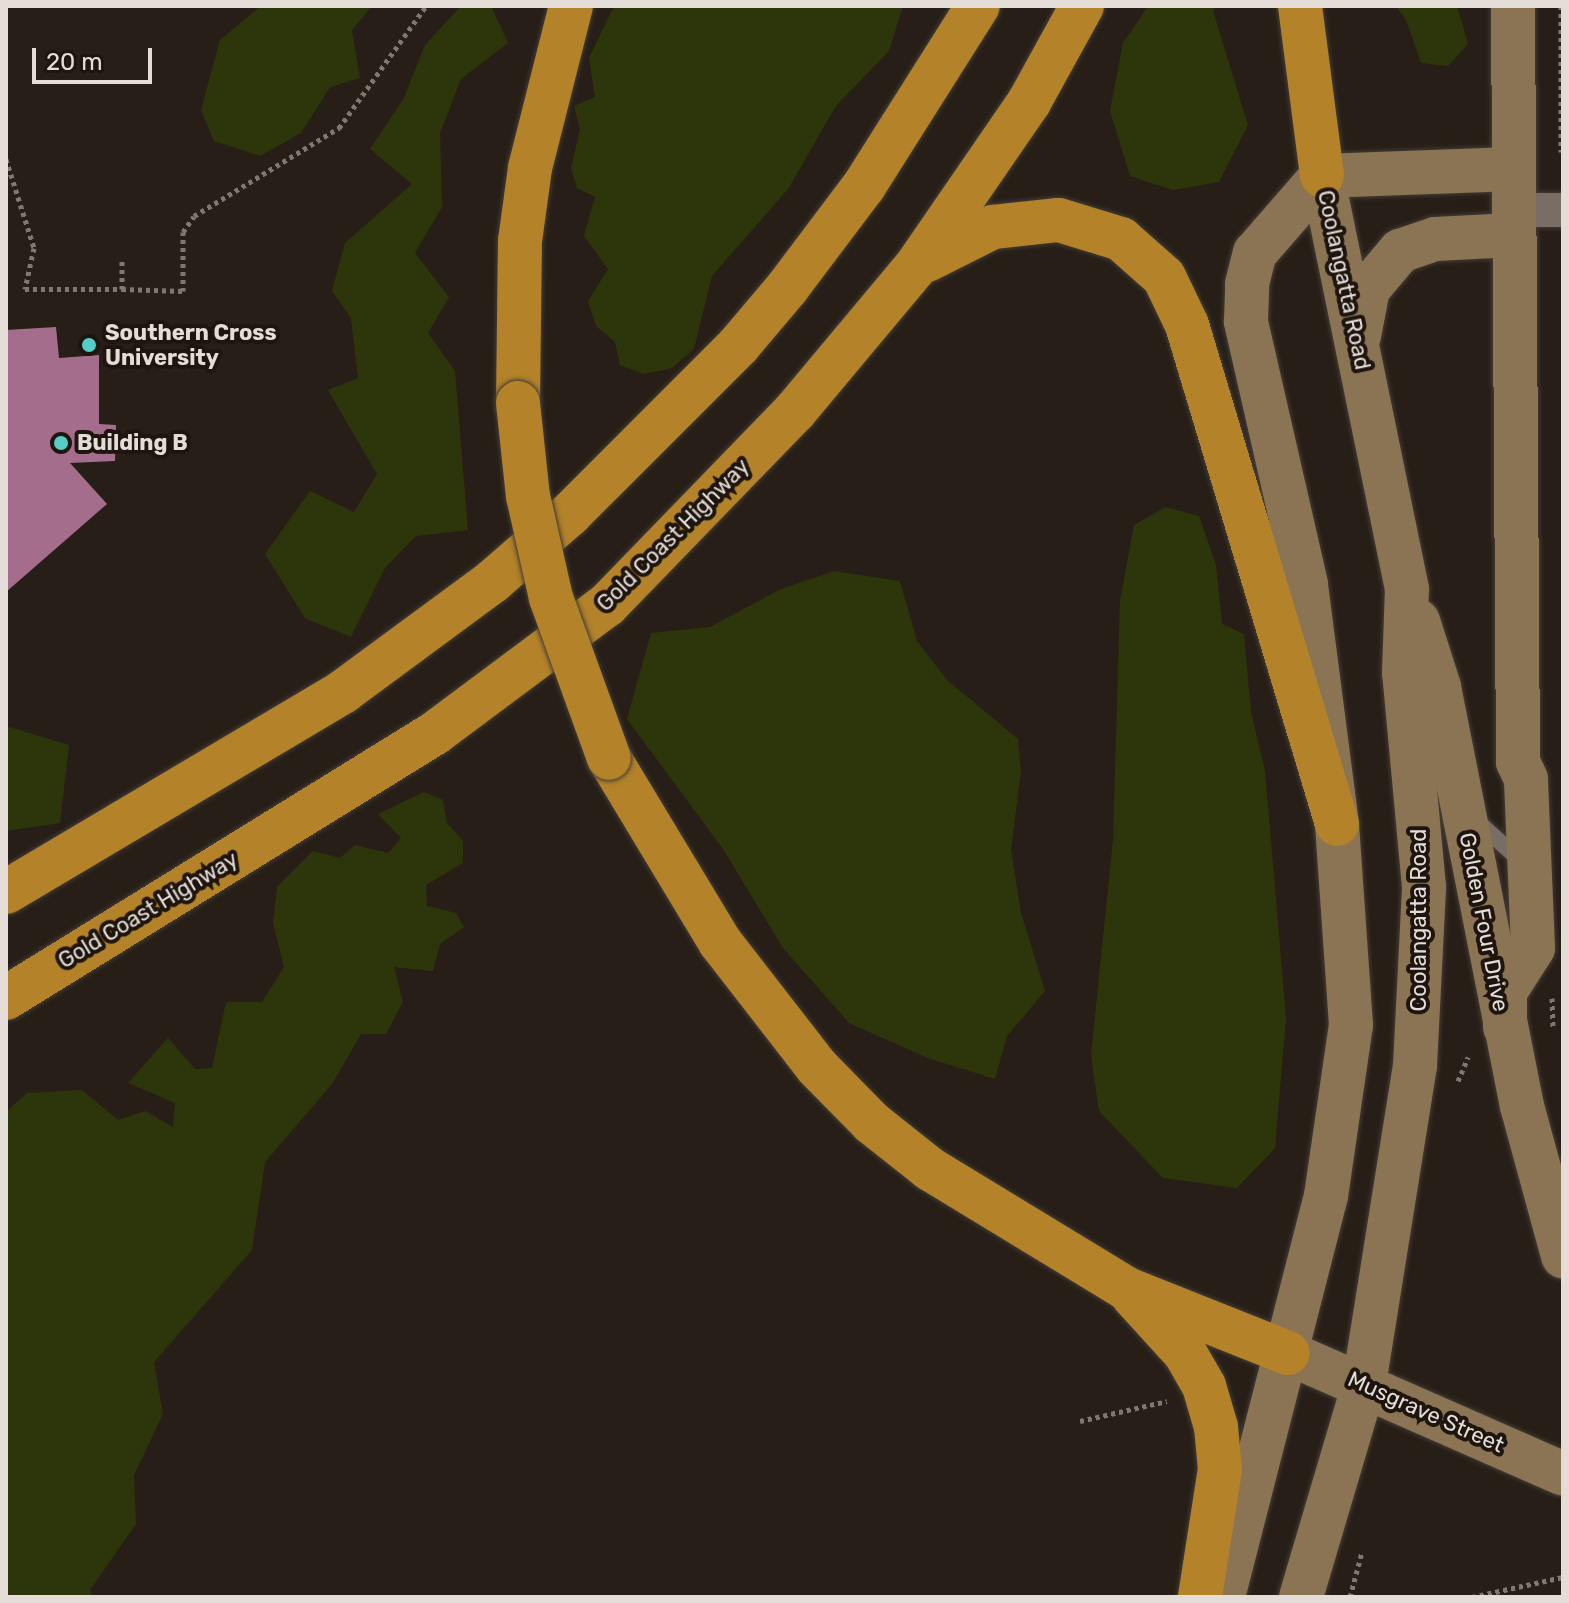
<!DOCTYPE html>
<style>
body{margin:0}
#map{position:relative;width:1569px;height:1603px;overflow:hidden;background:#271f17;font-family:Rubik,sans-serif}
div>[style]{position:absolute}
.green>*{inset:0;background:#2d360a}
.building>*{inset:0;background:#a56d8c}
.path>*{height:5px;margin-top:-2.5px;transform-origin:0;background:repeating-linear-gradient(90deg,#7f7770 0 4px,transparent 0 8px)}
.roads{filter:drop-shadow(0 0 2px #433c36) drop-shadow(0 0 2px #433c36)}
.lane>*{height:16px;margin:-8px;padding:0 8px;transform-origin:8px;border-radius:8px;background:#796e65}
.street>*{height:34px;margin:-17px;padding:0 17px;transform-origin:17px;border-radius:17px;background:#796e65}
.secondary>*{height:44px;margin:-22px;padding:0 22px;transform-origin:22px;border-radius:22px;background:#8a7453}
.highway>*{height:44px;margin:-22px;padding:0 22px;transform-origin:22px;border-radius:22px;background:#b38229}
.bridges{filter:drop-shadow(0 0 2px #433c36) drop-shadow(0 0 2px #433c36)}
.highway-bridge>*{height:44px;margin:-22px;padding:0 22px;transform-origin:22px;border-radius:22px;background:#b38229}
.dots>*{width:22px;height:22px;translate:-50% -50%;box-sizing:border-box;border:4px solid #1e160e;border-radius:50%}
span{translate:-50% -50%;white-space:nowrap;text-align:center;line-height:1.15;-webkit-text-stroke:8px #1e160e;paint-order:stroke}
.street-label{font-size:22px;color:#e3dcd7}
.poi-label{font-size:22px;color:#e3dcd7;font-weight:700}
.left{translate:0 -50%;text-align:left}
.frame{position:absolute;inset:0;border:8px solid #e3dcd7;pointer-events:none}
.scale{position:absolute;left:32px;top:48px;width:120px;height:36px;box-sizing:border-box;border:4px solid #e3dcd7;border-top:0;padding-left:10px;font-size:24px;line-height:28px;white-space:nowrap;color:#e3dcd7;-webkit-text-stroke:6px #1e160e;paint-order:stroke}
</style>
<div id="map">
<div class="green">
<i style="clip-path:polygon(261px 6px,372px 6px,352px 30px,360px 78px,330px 87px,301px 133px,260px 156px,214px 141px,201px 110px,220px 40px)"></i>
<i style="clip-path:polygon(461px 6px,491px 6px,508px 43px,461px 79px,440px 133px,442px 207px,415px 253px,449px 297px,428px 333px,455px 371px,468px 530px,416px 536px,385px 568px,351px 637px,305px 618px,265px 554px,310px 491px,354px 512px,377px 474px,328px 390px,358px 378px,351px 318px,332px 291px,345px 243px,412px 184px,370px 149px,404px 98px,425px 45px)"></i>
<i style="clip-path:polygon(614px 6px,903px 6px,889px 51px,836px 106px,788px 189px,712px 276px,694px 349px,672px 368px,644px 374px,620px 365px,615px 342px,596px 326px,588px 301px,608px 269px,584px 236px,595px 197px,577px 188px,571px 168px,580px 129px,574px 106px,595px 97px,589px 58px)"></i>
<i style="clip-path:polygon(1148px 6px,1217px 6px,1213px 11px,1248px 125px,1219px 182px,1173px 190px,1130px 176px,1110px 111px,1123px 43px)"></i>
<i style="clip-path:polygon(1396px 6px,1457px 6px,1468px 44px,1448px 66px,1421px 63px,1406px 20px)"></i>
<i style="clip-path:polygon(1166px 507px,1199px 516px,1216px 565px,1222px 624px,1244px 634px,1251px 712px,1265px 771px,1286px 1018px,1275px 1148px,1237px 1188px,1163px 1178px,1099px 1111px,1091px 1055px,1113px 840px,1120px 601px,1134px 525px)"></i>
<i style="clip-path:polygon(834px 571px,900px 581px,917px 641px,947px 680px,1018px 739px,1021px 771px,1011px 850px,1021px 913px,1045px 991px,1007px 1036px,995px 1079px,928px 1058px,849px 1023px,783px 948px,723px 849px,627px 719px,651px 633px,710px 627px,779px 590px)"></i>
<i style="clip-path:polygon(6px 726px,69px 745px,60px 823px,6px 831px)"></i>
<i style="clip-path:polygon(424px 792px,443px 800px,447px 823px,463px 841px,463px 863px,426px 885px,427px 906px,456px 913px,464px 927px,440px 944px,433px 971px,394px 967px,403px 1002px,386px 1034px,361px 1034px,332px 1084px,265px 1162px,252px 1250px,154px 1362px,163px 1414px,134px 1475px,136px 1524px,90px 1590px,93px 1597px,6px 1597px,6px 1112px,27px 1093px,82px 1090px,118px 1120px,145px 1111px,173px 1127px,175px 1103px,128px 1083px,168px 1038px,195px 1069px,212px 1068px,226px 1002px,262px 1002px,284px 967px,273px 923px,277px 887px,313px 851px,340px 858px,355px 845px,388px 853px,401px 838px,378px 814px)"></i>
</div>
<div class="building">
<i style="clip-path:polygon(56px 327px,59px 358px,99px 355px,99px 424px,116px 425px,115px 461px,70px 463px,107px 504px,6px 592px,6px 330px)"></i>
</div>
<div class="path">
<i style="left:1561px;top:6px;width:146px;rotate:90deg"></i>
<i style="left:6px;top:159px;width:93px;rotate:72.5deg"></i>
<i style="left:34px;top:248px;width:42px;rotate:102.4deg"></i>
<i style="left:25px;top:289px;width:97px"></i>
<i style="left:122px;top:289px;width:28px;rotate:-90deg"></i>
<i style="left:122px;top:289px;width:61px;rotate:1.9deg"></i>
<i style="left:183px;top:291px;width:59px;rotate:-90deg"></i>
<i style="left:183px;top:232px;width:19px;rotate:-55deg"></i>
<i style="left:194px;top:216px;width:170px;rotate:-31.3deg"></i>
<i style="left:339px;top:128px;width:150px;rotate:-54.5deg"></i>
<i style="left:1552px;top:998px;width:30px;rotate:88deg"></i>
<i style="left:1458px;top:1081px;width:26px;rotate:-67deg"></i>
<i style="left:1080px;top:1421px;width:89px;rotate:-12.9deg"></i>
<i style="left:1350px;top:1597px;width:47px;rotate:-75.1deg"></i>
<i style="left:1472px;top:1597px;width:93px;rotate:-12.4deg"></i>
</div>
<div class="roads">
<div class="lane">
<i style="left:1475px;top:819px;width:65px;rotate:42.5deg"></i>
</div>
<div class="street">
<i style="left:1513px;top:210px;width:50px"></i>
</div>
<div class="secondary">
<i style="left:1322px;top:176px;width:192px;rotate:-2.1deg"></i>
<i style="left:1359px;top:336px;width:48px;rotate:-79.2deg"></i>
<i style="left:1368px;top:289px;width:50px;rotate:-49.9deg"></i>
<i style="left:1400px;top:251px;width:37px;rotate:-19deg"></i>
<i style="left:1435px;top:239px;width:78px;rotate:-2.9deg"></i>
<i style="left:1418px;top:621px;width:69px;rotate:72.3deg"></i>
<i style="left:1439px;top:687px;width:427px;rotate:78.8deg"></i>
<i style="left:1522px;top:1106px;width:156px;rotate:74.7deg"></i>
<i style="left:1505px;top:1027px;width:35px;rotate:-90deg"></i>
<i style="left:1505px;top:992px;width:52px;rotate:-57.5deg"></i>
<i style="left:1533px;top:948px;width:169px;rotate:-92.4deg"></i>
<i style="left:1526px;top:779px;width:19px;rotate:-115deg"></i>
<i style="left:1518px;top:762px;width:756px;rotate:-90.38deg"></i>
<i style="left:1288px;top:1353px;width:300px;rotate:23.7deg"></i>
<i style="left:1223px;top:1597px;width:414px;rotate:-75.6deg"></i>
<i style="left:1326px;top:1196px;width:173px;rotate:-81.7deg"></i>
<i style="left:1351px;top:1025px;width:201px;rotate:-94deg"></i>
<i style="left:1337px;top:824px;width:242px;rotate:-97.4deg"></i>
<i style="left:1306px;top:584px;width:270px;rotate:-102.9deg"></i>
<i style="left:1246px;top:321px;width:37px;rotate:-88deg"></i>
<i style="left:1247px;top:284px;width:32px;rotate:-76deg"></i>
<i style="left:1255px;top:253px;width:102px;rotate:-49deg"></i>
<i style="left:1301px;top:1597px;width:222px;rotate:-73.5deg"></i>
<i style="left:1364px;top:1384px;width:322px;rotate:-80.9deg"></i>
<i style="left:1415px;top:1066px;width:179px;rotate:-87.1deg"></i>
<i style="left:1424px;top:887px;width:215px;rotate:-95.3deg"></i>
<i style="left:1404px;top:673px;width:84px;rotate:-88deg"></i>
<i style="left:1407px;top:589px;width:422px;rotate:-101.6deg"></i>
</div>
<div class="highway">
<i style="left:1300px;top:6px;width:171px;rotate:82.6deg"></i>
<i style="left:927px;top:260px;width:74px;rotate:-26.6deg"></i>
<i style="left:993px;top:227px;width:66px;rotate:-6.1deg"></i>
<i style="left:1059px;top:220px;width:65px;rotate:17deg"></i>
<i style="left:1121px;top:239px;width:57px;rotate:41.5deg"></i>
<i style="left:1164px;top:277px;width:53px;rotate:64.4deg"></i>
<i style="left:1187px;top:325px;width:521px;rotate:73.27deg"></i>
<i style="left:518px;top:403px;width:162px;rotate:-89.3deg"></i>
<i style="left:520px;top:241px;width:74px;rotate:-82.2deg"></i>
<i style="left:530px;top:168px;width:167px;rotate:-75.8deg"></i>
<i style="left:609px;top:758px;width:215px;rotate:58.9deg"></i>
<i style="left:720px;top:942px;width:158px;rotate:52.2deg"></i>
<i style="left:817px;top:1067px;width:78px;rotate:45.5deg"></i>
<i style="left:872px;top:1123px;width:74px;rotate:38.4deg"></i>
<i style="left:930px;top:1169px;width:231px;rotate:31.3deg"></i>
<i style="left:1127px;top:1289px;width:173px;rotate:21.7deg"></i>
<i style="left:6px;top:892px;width:393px;rotate:-30.7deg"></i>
<i style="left:344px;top:691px;width:185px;rotate:-36.4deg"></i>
<i style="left:493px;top:581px;width:102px;rotate:-41deg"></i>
<i style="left:570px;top:514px;width:238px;rotate:-45deg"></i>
<i style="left:738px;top:346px;width:76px;rotate:-49.8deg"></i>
<i style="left:787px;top:288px;width:128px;rotate:-53deg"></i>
<i style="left:864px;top:186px;width:213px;rotate:-57.7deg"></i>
<i style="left:6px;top:998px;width:504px;rotate:-31.7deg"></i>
<i style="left:435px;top:733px;width:214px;rotate:-36.7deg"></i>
<i style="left:607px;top:605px;width:270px;rotate:-45.9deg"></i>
<i style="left:795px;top:411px;width:190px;rotate:-50.1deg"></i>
<i style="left:917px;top:265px;width:198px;rotate:-55.5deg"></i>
<i style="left:1029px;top:102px;width:110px;rotate:-61.1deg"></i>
<i style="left:1133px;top:1296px;width:77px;rotate:47.6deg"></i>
<i style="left:1185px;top:1353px;width:38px;rotate:60deg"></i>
<i style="left:1204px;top:1386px;width:43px;rotate:73.7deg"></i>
<i style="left:1216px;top:1427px;width:42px;rotate:84.6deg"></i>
<i style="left:1220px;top:1469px;width:130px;rotate:98.9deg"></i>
</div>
</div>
<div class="bridges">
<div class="highway-bridge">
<i style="left:518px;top:403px;width:94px;rotate:83.9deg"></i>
<i style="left:528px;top:496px;width:105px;rotate:77.3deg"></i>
<i style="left:551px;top:598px;width:170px;rotate:70.1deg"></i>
</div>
</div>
<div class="dots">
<i style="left:89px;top:345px;background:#54cdc8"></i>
<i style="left:61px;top:443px;background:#54cdc8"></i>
</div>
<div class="street-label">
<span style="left:1344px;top:280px;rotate:78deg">Coolangatta Road</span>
<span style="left:673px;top:535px;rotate:-45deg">Gold Coast Highway</span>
<span style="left:148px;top:910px;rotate:-31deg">Gold Coast Highway</span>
<span style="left:1419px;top:920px;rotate:-90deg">Coolangatta Road</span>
<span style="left:1484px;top:922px;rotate:79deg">Golden Four Drive</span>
<span style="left:1426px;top:1412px;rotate:24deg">Musgrave Street</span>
</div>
<div class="poi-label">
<span class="left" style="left:105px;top:345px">Southern Cross<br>University</span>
<span class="left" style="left:77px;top:443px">Building B</span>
</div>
<div class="frame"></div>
<div class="scale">20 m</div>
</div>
